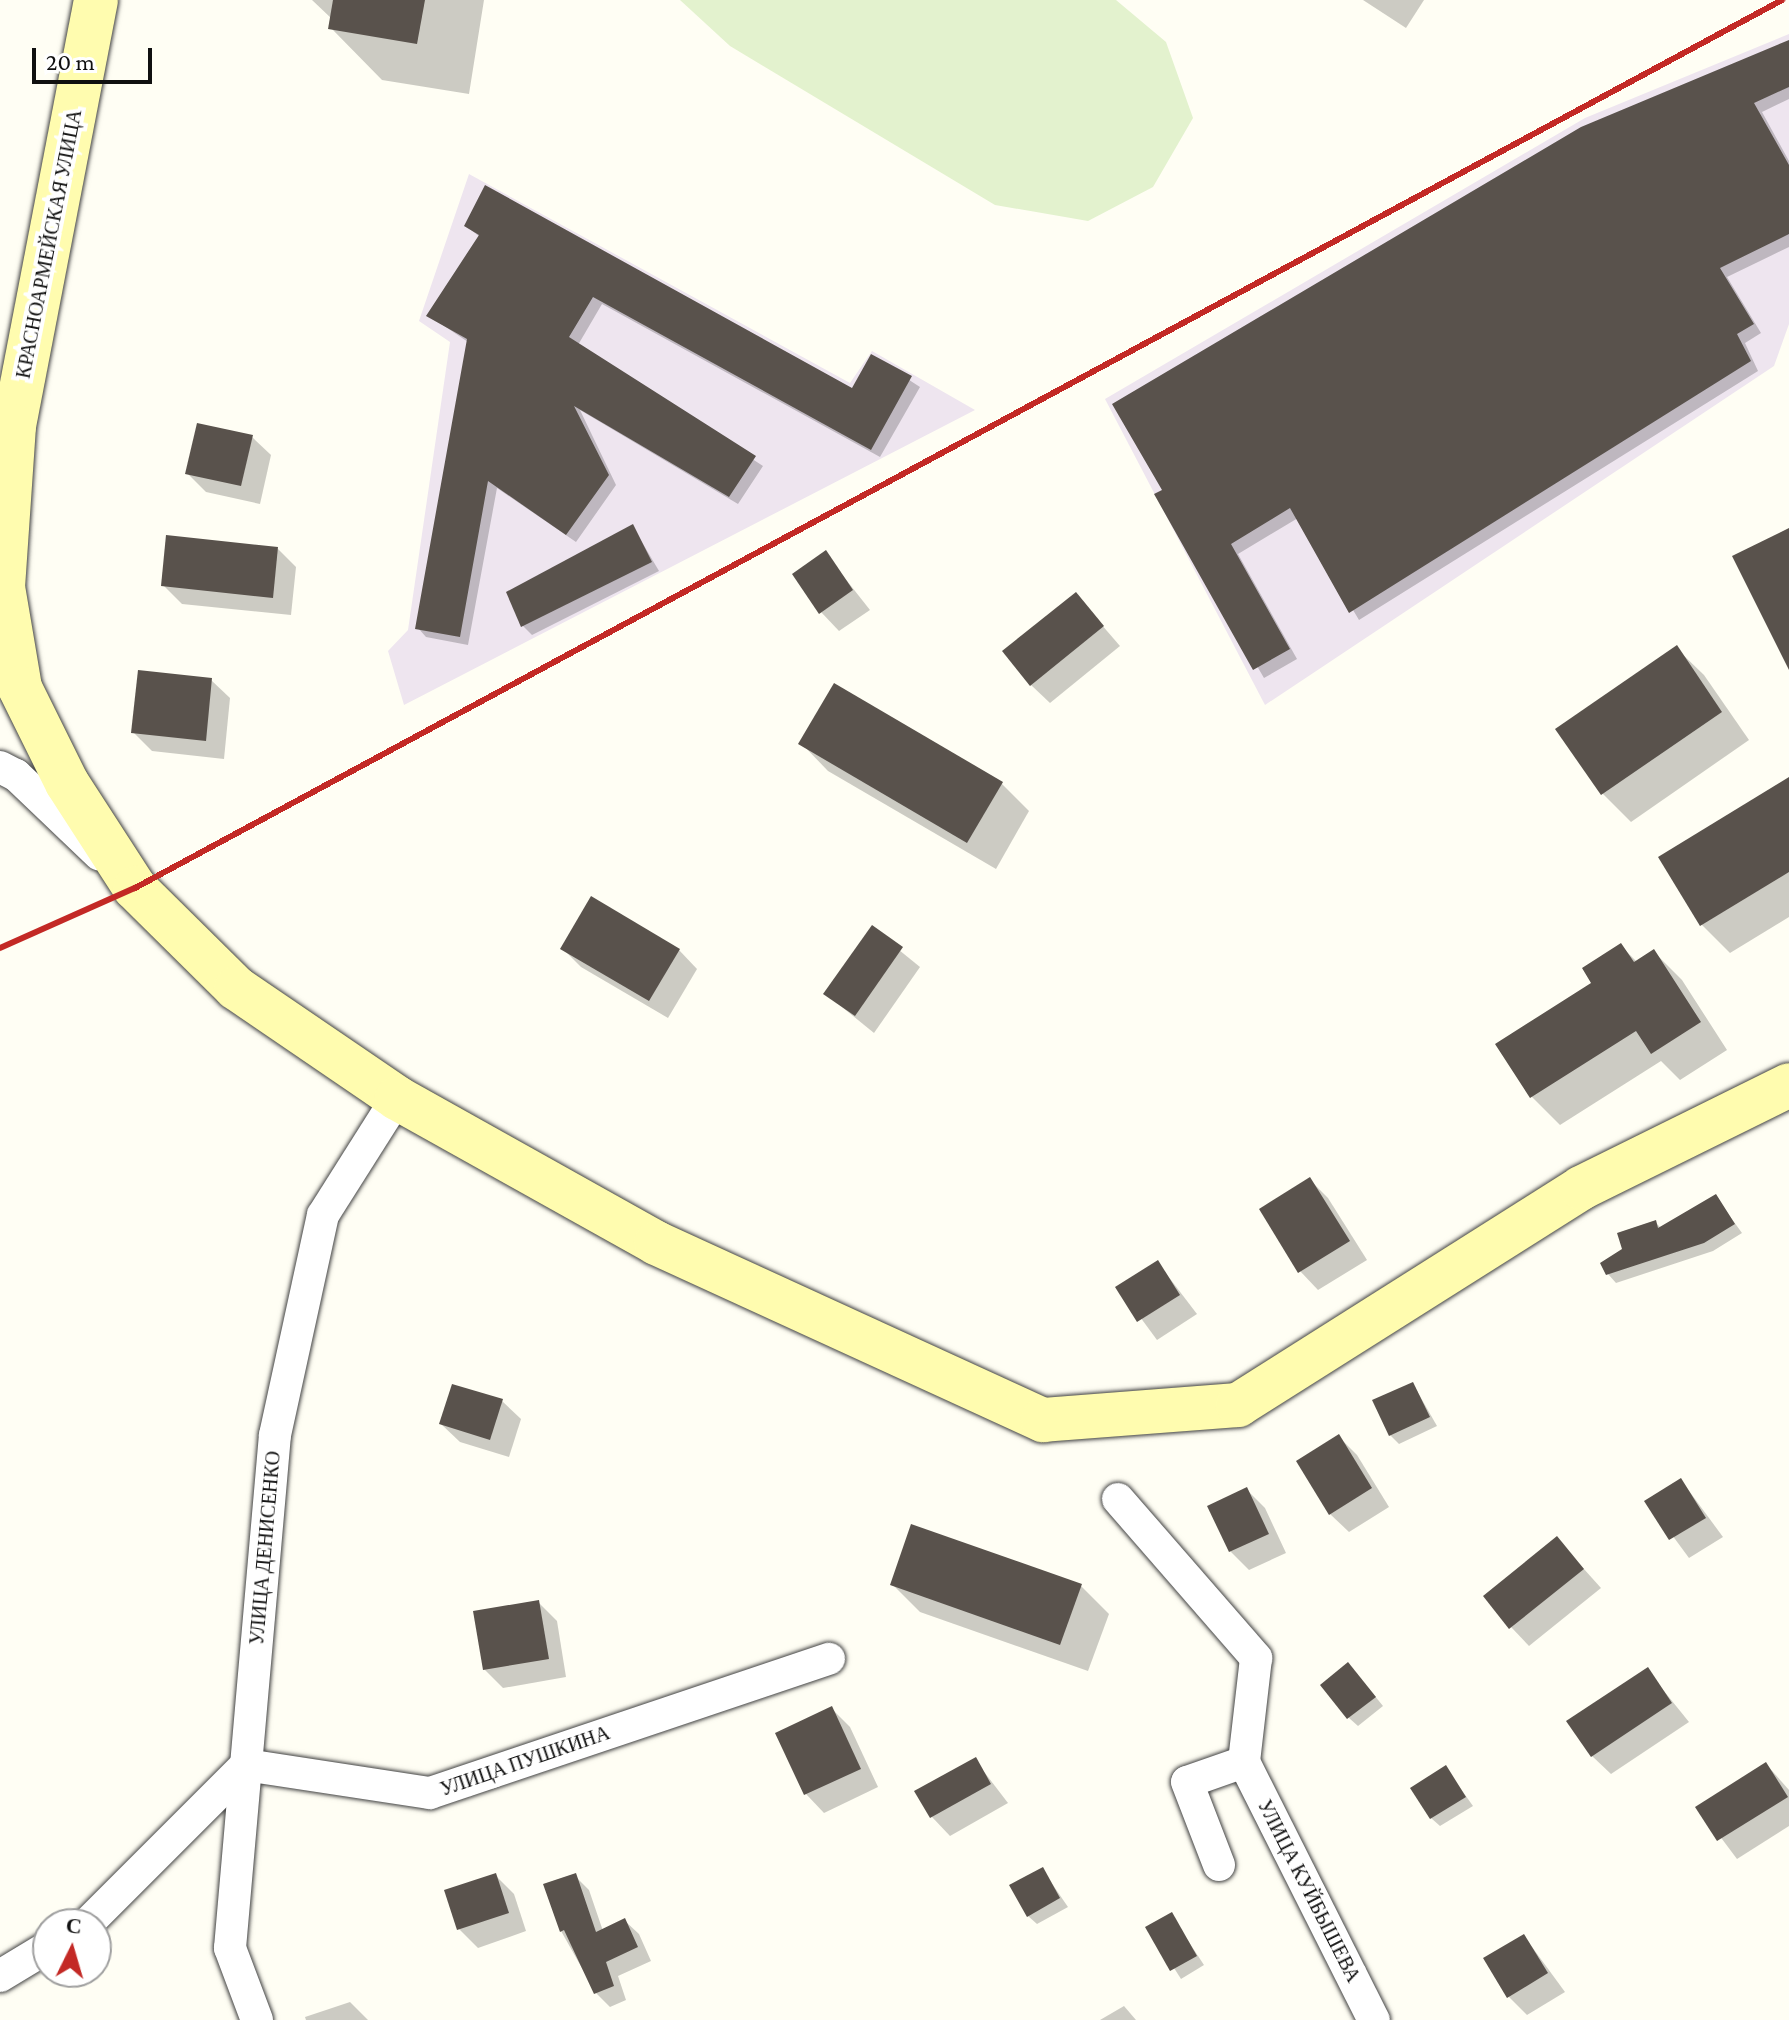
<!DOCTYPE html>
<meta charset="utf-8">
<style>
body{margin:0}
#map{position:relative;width:1789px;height:2020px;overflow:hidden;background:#fffef4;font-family:"Crimson Pro",serif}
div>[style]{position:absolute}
.industrial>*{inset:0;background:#eee5ef}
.pitch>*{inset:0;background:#e3f2ce}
.shadow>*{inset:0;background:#0003}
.building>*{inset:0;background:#59524c}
.roads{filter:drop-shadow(0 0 2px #434343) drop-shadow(0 0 2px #434343)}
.street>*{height:32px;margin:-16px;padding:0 16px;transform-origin:16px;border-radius:16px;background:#fff}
.secondary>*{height:44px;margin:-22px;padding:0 22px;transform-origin:22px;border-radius:22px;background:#fffcaf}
.rail>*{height:6px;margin:-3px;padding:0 3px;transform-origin:3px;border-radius:3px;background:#c32925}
span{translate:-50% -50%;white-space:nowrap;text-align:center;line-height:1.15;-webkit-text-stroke:8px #fff;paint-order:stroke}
.street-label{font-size:20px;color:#101010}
.north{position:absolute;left:32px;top:1908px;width:80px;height:80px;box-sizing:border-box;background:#fff;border:2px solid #9f9f9f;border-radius:50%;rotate:5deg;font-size:22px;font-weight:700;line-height:32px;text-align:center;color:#101010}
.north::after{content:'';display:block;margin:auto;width:28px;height:36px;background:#c32925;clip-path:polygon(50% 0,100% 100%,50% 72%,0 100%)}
.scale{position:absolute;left:32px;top:48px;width:120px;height:36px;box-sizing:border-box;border:4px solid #101010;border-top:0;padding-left:10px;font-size:24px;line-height:28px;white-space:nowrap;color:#101010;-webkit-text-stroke:6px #fff;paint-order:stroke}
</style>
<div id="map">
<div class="industrial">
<i style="clip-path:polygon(1789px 34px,1789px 324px,1774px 366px,1265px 705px,1105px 399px,1585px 118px)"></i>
<i style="clip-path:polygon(469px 174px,850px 383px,872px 351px,975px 410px,404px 705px,388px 651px,408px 630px,450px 342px,419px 321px)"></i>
</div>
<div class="pitch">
<i style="clip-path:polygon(680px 0,1116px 0,1166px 42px,1193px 118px,1153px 187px,1088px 221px,995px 205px,730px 46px)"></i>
</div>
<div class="shadow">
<i style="clip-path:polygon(312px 0,484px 0,469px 94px,382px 80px,331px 28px,332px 19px)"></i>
<i style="clip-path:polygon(1363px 0,1424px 0,1406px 28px)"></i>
<i style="clip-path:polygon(1789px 42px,1789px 99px,1762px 112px,1789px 161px,1789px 247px,1727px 277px,1761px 333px,1745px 343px,1758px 371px,1359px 620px,1298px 518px,1238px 554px,1297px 659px,1264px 678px,1157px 495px)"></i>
<i style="clip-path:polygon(466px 226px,853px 391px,872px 356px,920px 387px,880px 457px,602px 304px,578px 345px,763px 466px,738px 504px,580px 410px,616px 485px,576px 542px,497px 488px,468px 645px,426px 637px,418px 628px,468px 342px,428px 315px,480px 237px)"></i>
<i style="clip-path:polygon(252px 437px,271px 455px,260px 504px,206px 492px,187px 473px)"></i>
<i style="clip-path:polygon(633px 527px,659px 571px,532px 635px,523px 626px,509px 593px)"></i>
<i style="clip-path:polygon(278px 549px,296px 567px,291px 615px,182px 604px,163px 585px)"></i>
<i style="clip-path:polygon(825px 553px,870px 610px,839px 631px,821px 612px)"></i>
<i style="clip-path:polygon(1075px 594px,1120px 646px,1050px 703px,1031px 685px)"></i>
<i style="clip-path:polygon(1676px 648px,1704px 675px,1749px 740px,1631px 822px,1603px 794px,1558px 730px)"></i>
<i style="clip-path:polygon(211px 680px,230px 698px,224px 759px,152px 751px,133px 732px)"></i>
<i style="clip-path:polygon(801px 743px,1001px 783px,1029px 811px,996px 869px,828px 771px)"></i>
<i style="clip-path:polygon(1789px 779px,1789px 917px,1730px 953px,1702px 925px,1660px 857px)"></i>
<i style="clip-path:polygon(872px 928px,920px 967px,874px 1033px,826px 994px)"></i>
<i style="clip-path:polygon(1620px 945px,1637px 962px,1654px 952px,1682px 980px,1727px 1050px,1680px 1080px,1661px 1061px,1560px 1125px,1532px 1097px,1498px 1044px,1594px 983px)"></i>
<i style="clip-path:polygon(563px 949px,679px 950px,697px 969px,668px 1018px,581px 967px)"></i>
<i style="clip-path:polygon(1310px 1180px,1328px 1198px,1367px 1260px,1318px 1290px,1300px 1271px)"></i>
<i style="clip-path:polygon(1716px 1197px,1742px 1233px,1713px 1251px,1616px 1283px,1608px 1274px,1655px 1222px,1662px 1229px)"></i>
<i style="clip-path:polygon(1158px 1263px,1197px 1314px,1157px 1340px,1118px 1287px)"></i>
<i style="clip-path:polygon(1413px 1384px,1437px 1426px,1399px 1444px,1390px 1435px)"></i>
<i style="clip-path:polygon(502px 1401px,521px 1419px,509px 1457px,460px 1442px,441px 1424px)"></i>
<i style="clip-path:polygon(1339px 1437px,1357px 1455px,1389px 1507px,1349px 1532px,1330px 1514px)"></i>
<i style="clip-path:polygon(1681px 1480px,1723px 1537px,1689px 1558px,1647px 1501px)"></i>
<i style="clip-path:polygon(1246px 1489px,1265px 1508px,1286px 1553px,1249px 1570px,1230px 1551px)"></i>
<i style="clip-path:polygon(1557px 1539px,1601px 1588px,1529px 1646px,1511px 1627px)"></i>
<i style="clip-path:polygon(892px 1584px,1081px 1586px,1109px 1614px,1088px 1671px,920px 1612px)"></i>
<i style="clip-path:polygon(538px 1602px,557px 1621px,566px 1677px,503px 1688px,484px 1669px)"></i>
<i style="clip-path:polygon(1647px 1670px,1689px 1722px,1611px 1774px,1592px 1756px)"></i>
<i style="clip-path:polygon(1357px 1674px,1383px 1706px,1358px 1726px,1349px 1718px)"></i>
<i style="clip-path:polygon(832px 1709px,850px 1727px,878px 1787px,824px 1813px,806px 1794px)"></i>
<i style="clip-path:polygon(975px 1760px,1008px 1803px,950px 1836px,932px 1817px)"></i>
<i style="clip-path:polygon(1766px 1764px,1789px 1790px,1789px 1826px,1737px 1859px,1698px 1807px)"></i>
<i style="clip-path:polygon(1446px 1768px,1473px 1806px,1440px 1826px,1431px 1818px)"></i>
<i style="clip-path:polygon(1042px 1869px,1068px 1907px,1037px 1924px,1028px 1916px)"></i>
<i style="clip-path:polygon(495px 1875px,514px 1894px,526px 1931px,478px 1948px,459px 1929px)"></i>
<i style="clip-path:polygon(575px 1876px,589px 1890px,603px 1931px,625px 1921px,639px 1934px,651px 1961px,618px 1976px,626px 2000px,610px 2007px,596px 1993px,561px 1931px)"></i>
<i style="clip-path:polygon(1171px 1915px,1204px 1965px,1181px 1979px,1148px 1927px)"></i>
<i style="clip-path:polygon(1524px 1936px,1565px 1992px,1527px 2015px,1509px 1997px)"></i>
<i style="clip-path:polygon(350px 2002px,368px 2020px,306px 2020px,305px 2017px)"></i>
<i style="clip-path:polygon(1124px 2006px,1136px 2020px,1100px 2020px)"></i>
</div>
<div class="building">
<i style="clip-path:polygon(333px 0,425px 0,417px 44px,328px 29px)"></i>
<i style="clip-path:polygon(1789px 40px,1789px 87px,1754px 103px,1789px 165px,1789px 234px,1720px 268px,1754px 324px,1737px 334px,1751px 361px,1349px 613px,1290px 508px,1231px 544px,1290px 649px,1253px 670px,1154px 494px,1162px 490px,1112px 404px,1581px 127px)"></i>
<i style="clip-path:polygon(485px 185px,852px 388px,871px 354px,912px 376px,871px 450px,593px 297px,569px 337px,756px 456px,729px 497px,574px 406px,609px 475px,566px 535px,488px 481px,460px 637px,415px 629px,467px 339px,426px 316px,479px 235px,464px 226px)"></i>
<i style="clip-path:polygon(197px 423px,253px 435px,241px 486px,185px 474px)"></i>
<i style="clip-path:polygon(633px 524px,652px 562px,521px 627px,506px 592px)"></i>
<i style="clip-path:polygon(1789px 528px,1789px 670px,1732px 556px)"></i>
<i style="clip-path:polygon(166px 535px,278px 547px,273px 598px,161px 586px)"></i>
<i style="clip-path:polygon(826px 550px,853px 590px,819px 614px,792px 574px)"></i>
<i style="clip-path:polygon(1076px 592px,1104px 626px,1030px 686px,1002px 651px)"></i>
<i style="clip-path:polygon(1677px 645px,1722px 712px,1601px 795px,1555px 729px)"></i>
<i style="clip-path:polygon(138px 670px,212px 678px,206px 741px,131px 733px)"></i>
<i style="clip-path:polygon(834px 683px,1003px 782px,967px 843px,798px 744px)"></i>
<i style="clip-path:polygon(1789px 777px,1789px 872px,1700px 926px,1658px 857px)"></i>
<i style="clip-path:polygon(591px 896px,680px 949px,649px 1001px,560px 949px)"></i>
<i style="clip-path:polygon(872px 925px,903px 947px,855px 1016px,823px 994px)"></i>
<i style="clip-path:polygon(1621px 943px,1634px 962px,1654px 949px,1701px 1022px,1651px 1054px,1636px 1031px,1530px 1098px,1495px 1044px,1591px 983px,1582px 968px)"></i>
<i style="clip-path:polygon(1310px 1177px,1350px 1241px,1298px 1273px,1259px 1209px)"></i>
<i style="clip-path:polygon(1716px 1194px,1735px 1224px,1704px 1243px,1606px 1275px,1600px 1263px,1622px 1249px,1617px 1233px,1656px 1220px,1658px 1228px)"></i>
<i style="clip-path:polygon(1158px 1260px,1180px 1295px,1137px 1322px,1115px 1287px)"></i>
<i style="clip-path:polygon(1413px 1382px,1430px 1417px,1389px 1436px,1372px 1400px)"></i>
<i style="clip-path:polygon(452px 1384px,503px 1399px,490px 1440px,439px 1424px)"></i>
<i style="clip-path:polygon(1339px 1434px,1372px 1488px,1329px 1515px,1296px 1461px)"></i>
<i style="clip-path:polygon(1681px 1478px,1706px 1518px,1669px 1540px,1644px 1501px)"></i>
<i style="clip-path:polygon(1247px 1487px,1269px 1534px,1229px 1552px,1207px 1506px)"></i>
<i style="clip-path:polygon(911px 1524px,1082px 1584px,1060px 1645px,890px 1585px)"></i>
<i style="clip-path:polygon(1557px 1536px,1584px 1569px,1509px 1629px,1483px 1596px)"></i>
<i style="clip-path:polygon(539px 1600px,549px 1659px,483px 1670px,473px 1611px)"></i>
<i style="clip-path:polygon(1348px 1662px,1376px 1697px,1347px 1719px,1320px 1685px)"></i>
<i style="clip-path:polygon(1648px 1667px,1672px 1703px,1591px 1757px,1566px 1721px)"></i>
<i style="clip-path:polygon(832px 1706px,861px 1769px,804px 1795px,775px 1733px)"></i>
<i style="clip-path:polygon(976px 1757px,991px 1784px,930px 1818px,914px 1791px)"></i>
<i style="clip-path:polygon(1766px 1762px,1788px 1797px,1717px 1841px,1695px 1807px)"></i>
<i style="clip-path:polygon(1446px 1765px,1466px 1797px,1430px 1819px,1410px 1788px)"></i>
<i style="clip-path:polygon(1043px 1867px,1060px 1898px,1027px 1917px,1009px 1885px)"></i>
<i style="clip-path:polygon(496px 1873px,509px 1913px,457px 1930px,444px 1890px)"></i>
<i style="clip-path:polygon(576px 1873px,596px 1932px,625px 1918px,638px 1947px,606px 1962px,614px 1986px,594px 1994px,564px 1930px,560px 1932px,543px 1884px)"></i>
<i style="clip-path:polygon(1172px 1912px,1197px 1956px,1170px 1971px,1145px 1927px)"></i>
<i style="clip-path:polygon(1524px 1934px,1548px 1973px,1507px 1998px,1483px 1958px)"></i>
</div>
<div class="roads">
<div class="street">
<i style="left:0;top:767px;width:18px;rotate:27deg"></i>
<i style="left:16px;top:775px;width:115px;rotate:43.6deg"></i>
<i style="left:1118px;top:1499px;width:211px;rotate:49deg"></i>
<i style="left:1256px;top:1658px;width:105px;rotate:96.6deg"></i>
<i style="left:1244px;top:1762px;width:60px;rotate:160.7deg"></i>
<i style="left:1187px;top:1782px;width:89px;rotate:68.9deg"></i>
<i style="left:1244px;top:1762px;width:289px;rotate:63.3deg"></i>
<i style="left:87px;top:1924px;width:225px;rotate:-45deg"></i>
<i style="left:246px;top:1765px;width:186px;rotate:8.7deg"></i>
<i style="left:430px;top:1793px;width:421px;rotate:-18.6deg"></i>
<i style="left:0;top:1976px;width:56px;rotate:-31.1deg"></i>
<i style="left:257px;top:2020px;width:77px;rotate:-110.6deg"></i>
<i style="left:230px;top:1948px;width:515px;rotate:-84.99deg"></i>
<i style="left:275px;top:1435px;width:225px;rotate:-77.7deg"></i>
<i style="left:323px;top:1215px;width:138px;rotate:-57.7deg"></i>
</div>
<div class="secondary">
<i style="left:96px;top:0;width:434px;rotate:100.9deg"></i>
<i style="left:14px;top:426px;width:161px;rotate:93.9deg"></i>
<i style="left:3px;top:587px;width:102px;rotate:80.4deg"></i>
<i style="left:20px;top:688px;width:106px;rotate:63.7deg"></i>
<i style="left:67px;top:783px;width:125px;rotate:57.1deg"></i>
<i style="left:135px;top:888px;width:142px;rotate:44.7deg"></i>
<i style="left:236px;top:988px;width:195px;rotate:34.3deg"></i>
<i style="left:397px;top:1098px;width:297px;rotate:29.2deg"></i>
<i style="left:656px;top:1243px;width:426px;rotate:24.6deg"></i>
<i style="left:1043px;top:1420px;width:196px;rotate:-4.4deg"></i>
<i style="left:1238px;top:1405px;width:406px;rotate:-32.3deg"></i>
<i style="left:1581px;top:1188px;width:232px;rotate:-26.3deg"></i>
</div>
</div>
<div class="rail">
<i style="left:0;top:948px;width:148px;rotate:-24deg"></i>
<i style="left:135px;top:888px;width:1871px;rotate:-28.33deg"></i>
</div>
<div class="street-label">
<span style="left:49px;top:244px;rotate:-79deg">КРАСНОАРМЕЙСКАЯ УЛИЦА</span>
<span style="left:265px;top:1548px;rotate:-85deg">УЛИЦА ДЕНИСЕНКО</span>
<span style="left:525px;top:1761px;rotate:-19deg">УЛИЦА ПУШКИНА</span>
<span style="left:1309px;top:1891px;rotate:63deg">УЛИЦА КУЙБЫШЕВА</span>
</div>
<div class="north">С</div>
<div class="scale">20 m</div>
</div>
